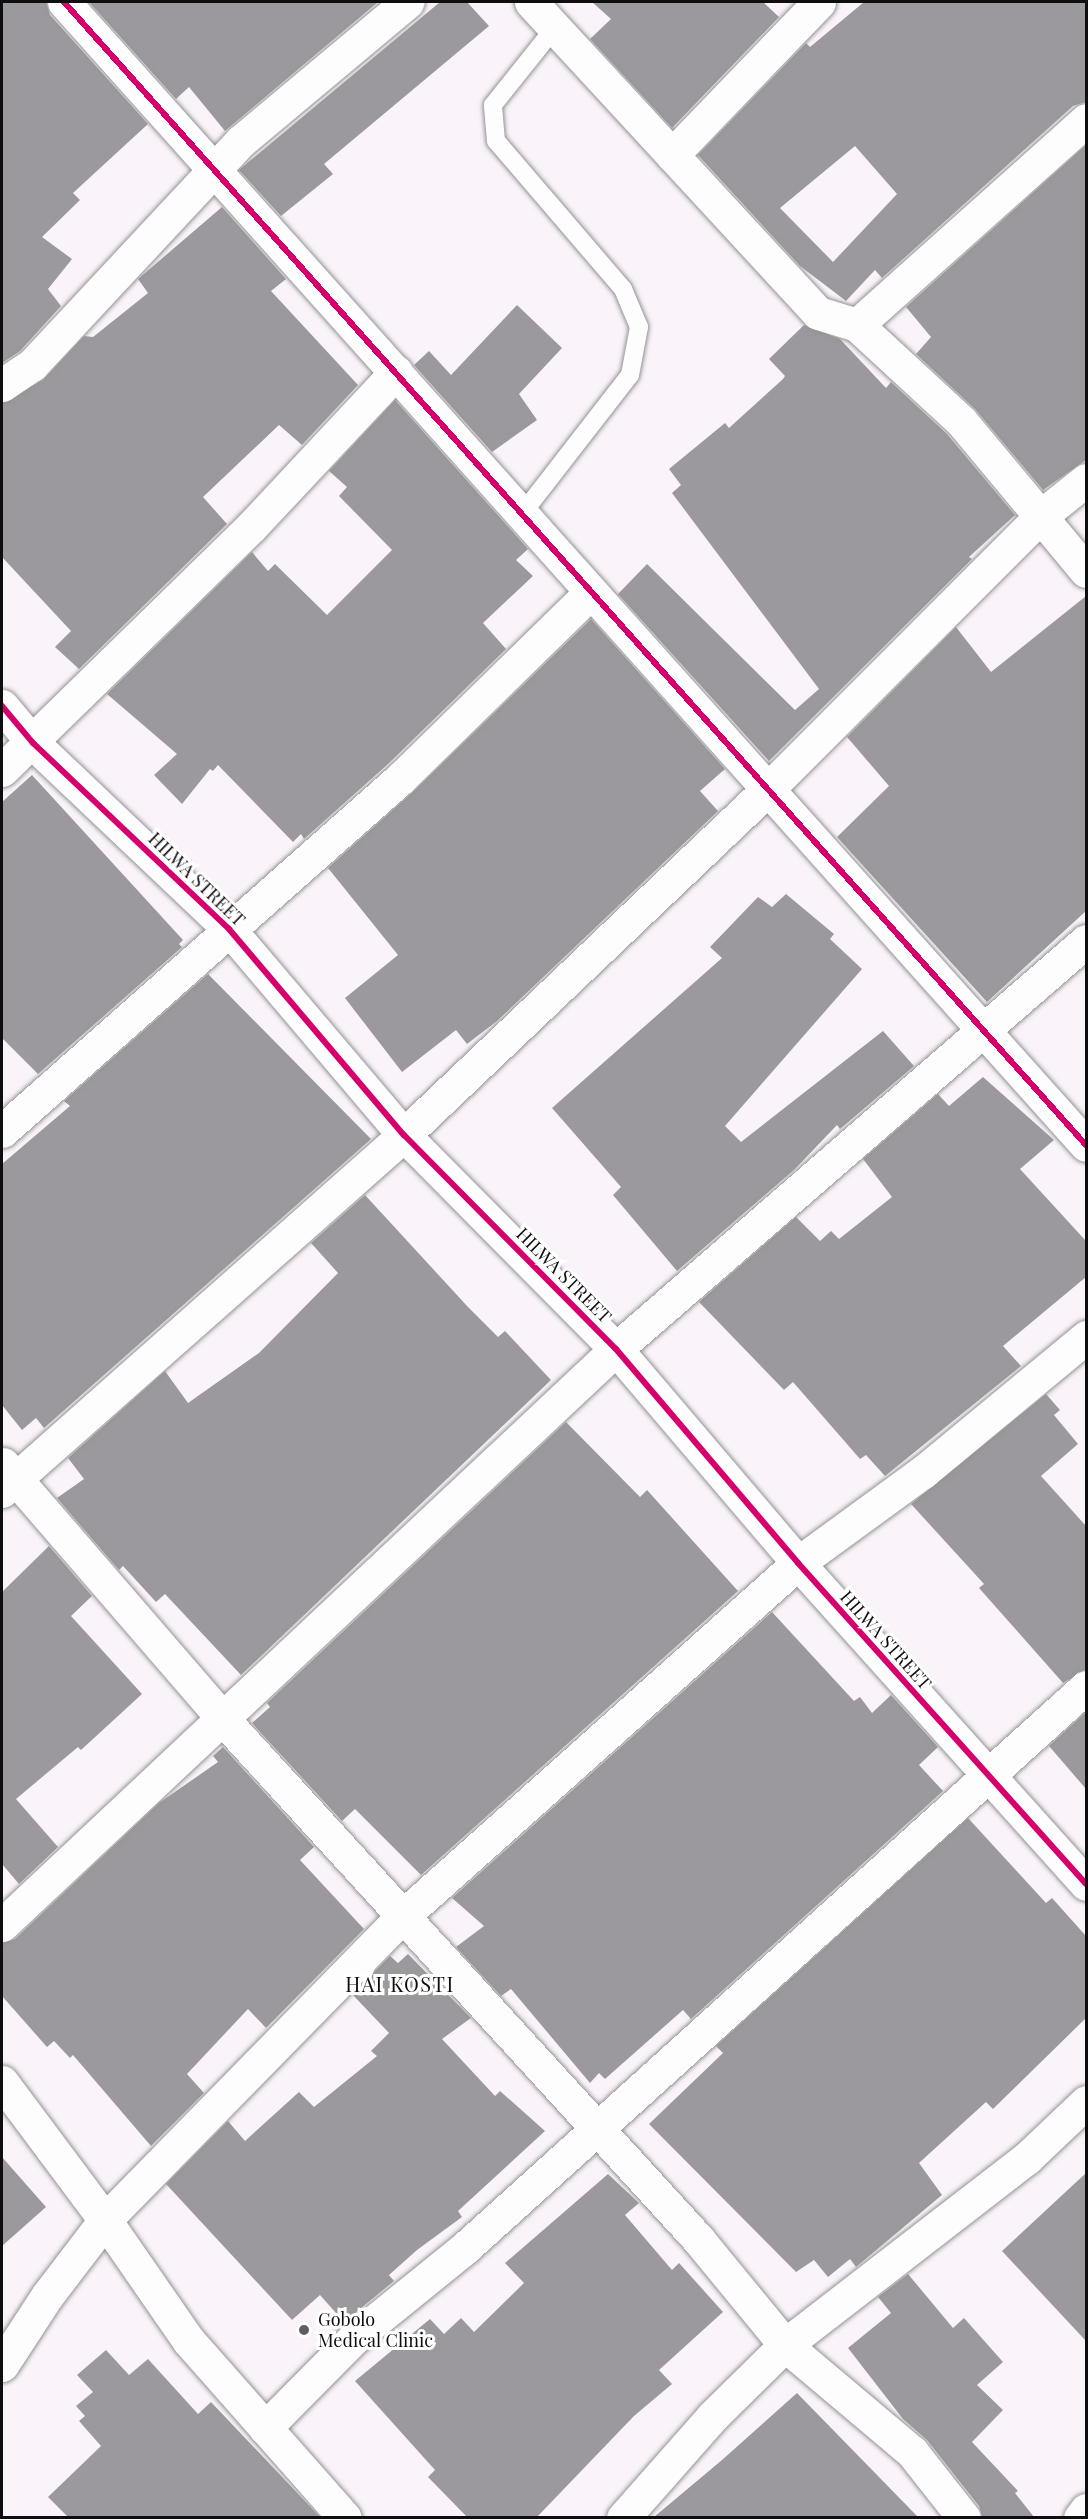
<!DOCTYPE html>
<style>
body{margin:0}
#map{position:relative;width:1088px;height:2519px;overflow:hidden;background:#faf4fa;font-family:"Playfair Display",serif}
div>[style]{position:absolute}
.building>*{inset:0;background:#9c999e}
.roads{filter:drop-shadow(0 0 2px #949294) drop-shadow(0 0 2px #949294)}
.lane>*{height:18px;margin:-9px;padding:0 9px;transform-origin:9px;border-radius:9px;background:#fefdfe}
.street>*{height:33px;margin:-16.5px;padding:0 16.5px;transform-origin:16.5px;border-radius:16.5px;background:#fefdfe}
.cycleway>*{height:6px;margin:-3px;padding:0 3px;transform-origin:3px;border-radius:3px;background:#d6006c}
.dots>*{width:16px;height:16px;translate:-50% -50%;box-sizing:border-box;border:3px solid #fff;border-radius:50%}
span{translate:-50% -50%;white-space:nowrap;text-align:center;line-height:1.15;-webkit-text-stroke:6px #fff;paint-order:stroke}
.street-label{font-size:18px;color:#0e0e0e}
.poi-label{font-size:18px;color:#0e0e0e}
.left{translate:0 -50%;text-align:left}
.neighbourhood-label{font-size:20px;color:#0e0e0e;letter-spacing:1.5px}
.frame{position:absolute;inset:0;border:3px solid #0e0e0e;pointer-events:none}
</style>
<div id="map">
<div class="building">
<i style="clip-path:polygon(2px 2px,46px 2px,50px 15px,148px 124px,73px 193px,80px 200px,42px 237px,72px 259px,48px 289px,61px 306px,20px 351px,2px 363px)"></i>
<i style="clip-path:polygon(89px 2px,378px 2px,225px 131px,189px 87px,176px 99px)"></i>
<i style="clip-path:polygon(440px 2px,467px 2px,489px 26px,324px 164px,333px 174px,281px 216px,239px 170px)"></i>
<i style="clip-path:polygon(592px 2px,763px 2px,779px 17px,672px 128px,590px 39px,611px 19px)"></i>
<i style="clip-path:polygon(evenodd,864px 2px,1086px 2px,1086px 102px,1073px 106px,882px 278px,875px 270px,846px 301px,800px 266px,698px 155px,806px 43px,810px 47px,864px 2px,855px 146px,897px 194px,833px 262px,780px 208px,855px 146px)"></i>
<i style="clip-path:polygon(1086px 145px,1086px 460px,1043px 490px,975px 409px,916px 354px,931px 337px,906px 307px)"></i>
<i style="clip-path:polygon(222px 207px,286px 279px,271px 291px,358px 385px,302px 445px,279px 425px,203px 497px,227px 524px,79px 669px,55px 647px,71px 631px,2px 557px,2px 403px,43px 380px,84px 336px,93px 337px,148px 293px,138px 279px)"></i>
<i style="clip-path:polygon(517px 305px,562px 348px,519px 394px,537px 420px,492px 452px,414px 365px,429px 351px,451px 375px)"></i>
<i style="clip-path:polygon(804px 325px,840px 339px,886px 388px,891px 382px,947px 434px,1015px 515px,969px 557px,972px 559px,769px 761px,618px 594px,647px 564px,795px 710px,819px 689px,672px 493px,681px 485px,669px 469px,725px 423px,729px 428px,783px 379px,785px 376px,769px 359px)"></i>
<i style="clip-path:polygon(395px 400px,528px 549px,516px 560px,533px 576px,483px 623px,506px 649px,388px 764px,304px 839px,301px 834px,293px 842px,218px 765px,213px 771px,210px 769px,182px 804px,154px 775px,177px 754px,107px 694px,252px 552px,268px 571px,275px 564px,327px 615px,392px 550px,339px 496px,347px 487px,329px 471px)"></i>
<i style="clip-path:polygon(1086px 596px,1086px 911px,987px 1002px,837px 837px,889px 786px,847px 737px,956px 627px,991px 672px)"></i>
<i style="clip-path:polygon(591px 619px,725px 769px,700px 791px,718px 811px,497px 1021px,467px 1044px,456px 1030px,402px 1072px,345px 998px,398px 955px,328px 868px,414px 791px)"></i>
<i style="clip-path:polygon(32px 775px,183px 940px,179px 944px,182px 947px,38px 1074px,2px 1038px,2px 802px)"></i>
<i style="clip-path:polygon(786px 894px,834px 934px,830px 939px,862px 969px,725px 1126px,741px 1142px,883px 1031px,914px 1066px,840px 1129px,837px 1125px,795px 1169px,677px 1271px,613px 1195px,621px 1187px,552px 1108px,722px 958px,710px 947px,758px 897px,772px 907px)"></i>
<i style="clip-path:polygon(208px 974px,371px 1139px,44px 1428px,36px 1418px,22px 1430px,2px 1405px,2px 1164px,70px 1106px,64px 1101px)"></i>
<i style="clip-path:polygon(983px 1077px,1054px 1140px,1020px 1169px,1086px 1241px,1086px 1277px,1003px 1346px,1021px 1366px,885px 1476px,866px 1455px,860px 1459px,793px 1382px,784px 1390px,699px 1302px,796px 1217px,820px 1241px,831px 1231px,839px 1239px,892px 1197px,863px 1159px,938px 1094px,949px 1106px)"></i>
<i style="clip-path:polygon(365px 1195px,468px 1307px,498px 1337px,505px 1331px,551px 1380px,241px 1675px,165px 1594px,156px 1602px,123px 1566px,119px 1570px,57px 1498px,84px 1479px,68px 1458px,165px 1371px,188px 1403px,259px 1353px,338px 1273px,311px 1243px)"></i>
<i style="clip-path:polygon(1046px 1394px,1060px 1410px,1054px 1415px,1078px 1444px,1041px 1476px,1086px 1526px,1086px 1669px,1063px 1683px,979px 1588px,984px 1584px,911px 1504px)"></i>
<i style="clip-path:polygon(566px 1422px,640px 1497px,647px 1490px,738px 1591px,421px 1875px,355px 1809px,342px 1821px,252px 1723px,270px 1707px,267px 1703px)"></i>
<i style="clip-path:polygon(49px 1546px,92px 1596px,71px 1616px,142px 1694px,81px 1750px,78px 1747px,16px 1799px,58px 1847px,19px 1884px,2px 1864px,2px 1592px)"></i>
<i style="clip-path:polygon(772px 1612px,854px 1701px,860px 1697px,872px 1713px,891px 1695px,938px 1747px,919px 1765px,943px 1791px,691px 2019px,683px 2010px,605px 2079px,599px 2073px,590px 2083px,511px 1989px,501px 1996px,456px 1947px,484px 1926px,452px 1898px)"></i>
<i style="clip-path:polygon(1086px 1712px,1086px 1789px,1049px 1746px)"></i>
<i style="clip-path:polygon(223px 1747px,314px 1847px,300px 1860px,364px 1929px,266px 2028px,248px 2009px,187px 2074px,204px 2093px,151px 2146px,73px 2055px,70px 2058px,54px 2041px,47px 2047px,2px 1996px,2px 1943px,15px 1939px,159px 1803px,218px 1762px,213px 1756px)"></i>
<i style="clip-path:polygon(968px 1818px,1046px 1903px,1052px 1898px,1086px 1936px,1086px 2018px,993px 2109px,986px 2102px,919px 2163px,942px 2195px,856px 2267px,850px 2259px,828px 2277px,814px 2260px,796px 2272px,649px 2124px,723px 2053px,716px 2046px)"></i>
<i style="clip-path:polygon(408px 1954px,471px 2018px,442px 2039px,495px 2096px,500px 2091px,545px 2131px,458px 2211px,462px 2217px,417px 2250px,389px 2275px,394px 2281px,344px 2322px,320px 2295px,292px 2320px,166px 2184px,228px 2121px,245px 2141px,299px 2092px,314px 2107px,377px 2056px,371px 2051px,389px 2033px,352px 1994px,390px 1956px,398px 1963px)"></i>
<i style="clip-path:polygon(2px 2157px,46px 2207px,2px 2246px)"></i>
<i style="clip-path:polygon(1086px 2173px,1086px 2341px,1002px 2251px)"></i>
<i style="clip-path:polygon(608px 2174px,639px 2203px,625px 2215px,672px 2270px,679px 2263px,723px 2312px,659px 2370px,672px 2384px,634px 2416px,537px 2517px,467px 2517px,428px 2477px,435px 2470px,355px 2381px,430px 2319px,444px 2334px,461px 2318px,474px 2332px,524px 2283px,505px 2263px)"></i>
<i style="clip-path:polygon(908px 2274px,953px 2328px,964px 2318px,1003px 2362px,977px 2385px,1003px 2410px,972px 2442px,1018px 2491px,1015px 2493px,1034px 2517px,982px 2517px,979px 2506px,927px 2440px,903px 2419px,848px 2348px,891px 2313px,878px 2297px)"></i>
<i style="clip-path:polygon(106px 2350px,129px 2375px,148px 2359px,198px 2414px,211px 2402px,320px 2517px,68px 2517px,48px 2497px,101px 2446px,79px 2421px,85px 2416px,76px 2406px,93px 2392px,77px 2375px)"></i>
<i style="clip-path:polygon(797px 2393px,918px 2517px,654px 2517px,722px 2460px)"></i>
</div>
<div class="roads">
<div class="lane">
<i style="left:522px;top:514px;width:176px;rotate:-52.2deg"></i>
<i style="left:630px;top:375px;width:49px;rotate:-79.4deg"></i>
<i style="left:639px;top:327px;width:41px;rotate:-112.8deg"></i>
<i style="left:623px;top:289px;width:195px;rotate:-130.6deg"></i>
<i style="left:496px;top:141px;width:36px;rotate:-95deg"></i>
<i style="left:493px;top:105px;width:101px;rotate:-51.4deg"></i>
</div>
<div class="street">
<i style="left:64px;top:2px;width:1533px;rotate:48.2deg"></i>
<i style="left:531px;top:2px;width:423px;rotate:47.3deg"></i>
<i style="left:818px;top:313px;width:41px;rotate:17.1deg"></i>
<i style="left:857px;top:325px;width:142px;rotate:42.7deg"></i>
<i style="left:961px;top:421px;width:195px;rotate:50.2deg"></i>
<i style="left:672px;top:155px;width:212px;rotate:-46.1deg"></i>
<i style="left:857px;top:325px;width:307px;rotate:-41.8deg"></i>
<i style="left:2px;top:385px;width:36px;rotate:-34deg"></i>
<i style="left:32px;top:365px;width:306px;rotate:-47deg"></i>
<i style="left:241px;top:141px;width:217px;rotate:-39.9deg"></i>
<i style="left:2px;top:706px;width:48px;rotate:50deg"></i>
<i style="left:33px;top:743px;width:270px;rotate:43.5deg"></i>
<i style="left:229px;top:929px;width:270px;rotate:49.7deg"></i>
<i style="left:404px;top:1135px;width:301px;rotate:45.3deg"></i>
<i style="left:616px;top:1349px;width:281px;rotate:49.6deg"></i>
<i style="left:798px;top:1563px;width:431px;rotate:48.1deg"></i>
<i style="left:2px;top:770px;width:349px;rotate:-44.3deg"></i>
<i style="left:252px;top:526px;width:211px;rotate:-46.9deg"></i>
<i style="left:2px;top:1131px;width:533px;rotate:-41.5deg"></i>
<i style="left:401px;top:778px;width:266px;rotate:-44.4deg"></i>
<i style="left:3px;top:1464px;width:335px;rotate:49.2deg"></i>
<i style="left:222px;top:1718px;width:706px;rotate:47.58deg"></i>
<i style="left:698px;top:2239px;width:137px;rotate:50.6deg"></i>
<i style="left:785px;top:2345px;width:166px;rotate:40.1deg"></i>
<i style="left:912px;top:2452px;width:84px;rotate:51.8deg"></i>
<i style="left:2px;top:1491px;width:537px;rotate:-41.53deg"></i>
<i style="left:404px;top:1135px;width:502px;rotate:-43.55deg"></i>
<i style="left:768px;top:789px;width:387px;rotate:-45deg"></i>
<i style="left:1042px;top:515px;width:56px;rotate:-38.5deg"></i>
<i style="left:2px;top:1925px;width:842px;rotate:-43.17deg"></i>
<i style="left:616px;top:1349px;width:622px;rotate:-40.96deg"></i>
<i style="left:2px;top:2082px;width:172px;rotate:53.3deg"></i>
<i style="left:105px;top:2220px;width:146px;rotate:55.3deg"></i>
<i style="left:188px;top:2340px;width:237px;rotate:48.6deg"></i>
<i style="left:2px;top:2365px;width:82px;rotate:-56.9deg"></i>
<i style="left:47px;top:2296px;width:96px;rotate:-52.7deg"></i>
<i style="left:105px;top:2220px;width:427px;rotate:-45.6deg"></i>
<i style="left:404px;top:1915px;width:528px;rotate:-41.78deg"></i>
<i style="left:798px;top:1563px;width:155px;rotate:-36.1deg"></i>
<i style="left:923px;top:1472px;width:212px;rotate:-39.6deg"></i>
<i style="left:265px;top:2428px;width:128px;rotate:-45.3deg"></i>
<i style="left:355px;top:2337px;width:143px;rotate:-39deg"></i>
<i style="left:466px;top:2247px;width:835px;rotate:-42.09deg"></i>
<i style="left:623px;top:2518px;width:135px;rotate:-48.6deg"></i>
<i style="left:712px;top:2417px;width:103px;rotate:-44.6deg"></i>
<i style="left:785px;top:2345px;width:306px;rotate:-37.7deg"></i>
<i style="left:1027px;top:2158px;width:81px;rotate:-43.5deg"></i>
<i style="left:1080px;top:2518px;width:10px;rotate:-53deg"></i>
</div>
</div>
<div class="cycleway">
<i style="left:64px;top:2px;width:1533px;rotate:48.2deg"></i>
<i style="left:2px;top:706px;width:48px;rotate:50deg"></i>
<i style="left:33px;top:743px;width:270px;rotate:43.5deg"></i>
<i style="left:229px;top:929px;width:270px;rotate:49.7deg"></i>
<i style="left:404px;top:1135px;width:301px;rotate:45.3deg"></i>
<i style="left:616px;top:1349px;width:281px;rotate:49.6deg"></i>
<i style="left:798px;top:1563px;width:431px;rotate:48.1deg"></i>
</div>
<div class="dots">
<i style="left:304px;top:2330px;background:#615e61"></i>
</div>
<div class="street-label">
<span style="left:197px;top:879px;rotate:44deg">HILWA STREET</span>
<span style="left:564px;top:1275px;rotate:45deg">HILWA STREET</span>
<span style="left:886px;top:1640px;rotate:48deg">HILWA STREET</span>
</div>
<div class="poi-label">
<span class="left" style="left:318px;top:2330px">Gobolo<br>Medical Clinic</span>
</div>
<div class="neighbourhood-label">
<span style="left:400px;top:1983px">HAI KOSTI</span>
</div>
<div class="frame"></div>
</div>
